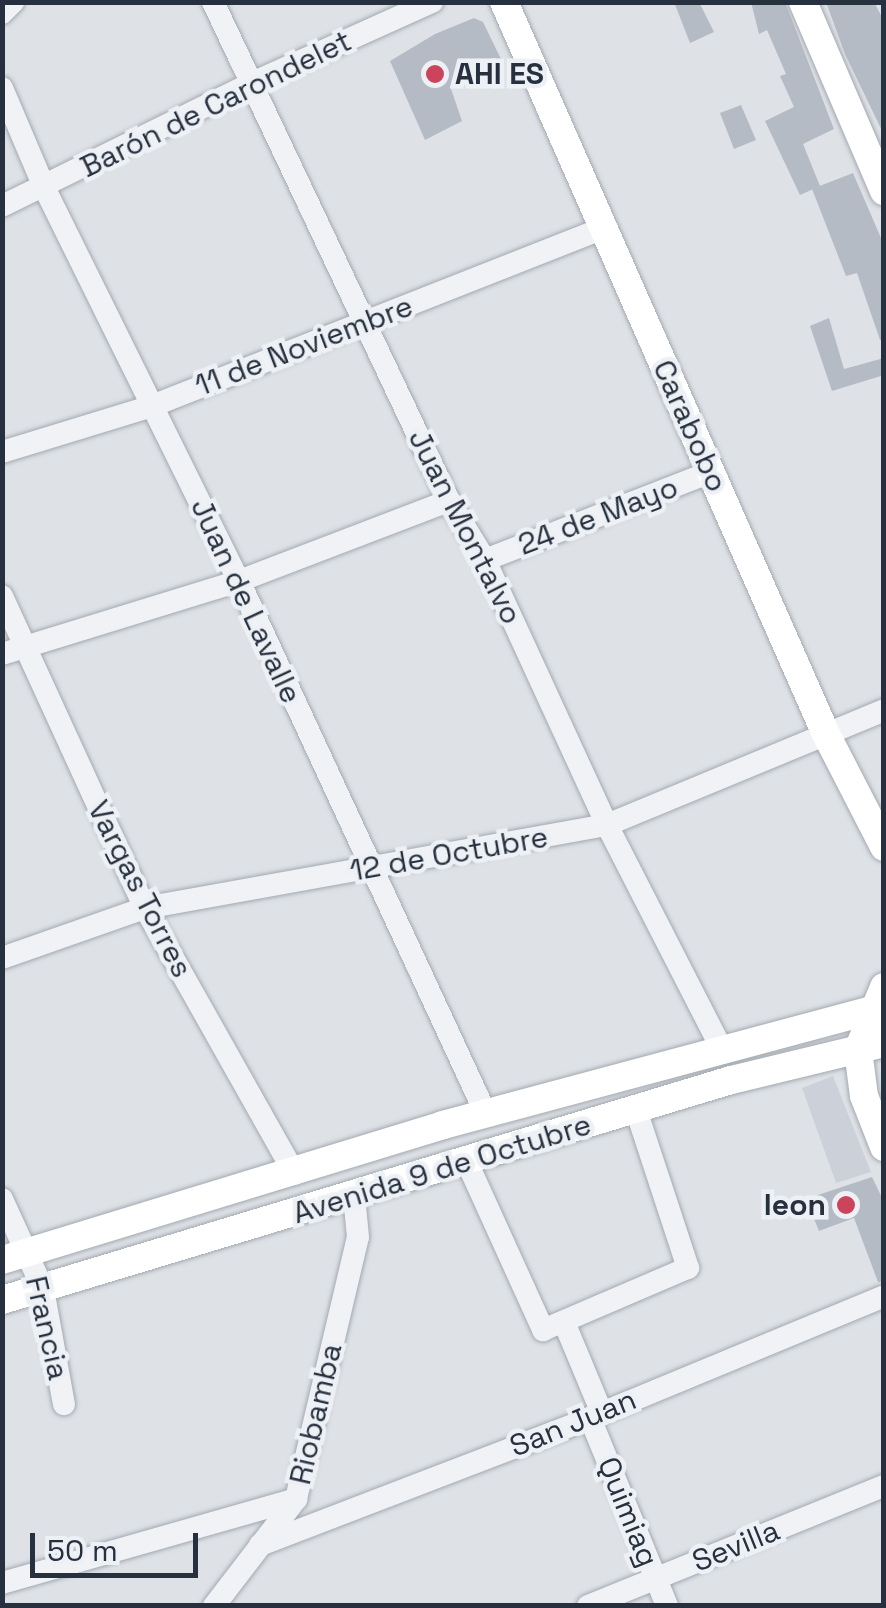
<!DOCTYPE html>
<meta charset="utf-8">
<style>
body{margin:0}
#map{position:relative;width:886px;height:1608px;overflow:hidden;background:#dee2e7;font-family:"Space Grotesk",sans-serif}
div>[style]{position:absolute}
.built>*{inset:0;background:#ccd1d9}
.building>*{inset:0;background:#b5bbc4}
.roads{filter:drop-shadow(0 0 2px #a3a9b1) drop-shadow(0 0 2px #a3a9b1)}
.minor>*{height:22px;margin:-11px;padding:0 11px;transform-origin:11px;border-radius:11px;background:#f1f2f6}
.major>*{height:28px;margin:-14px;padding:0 14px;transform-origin:14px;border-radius:14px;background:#fff}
.dots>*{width:28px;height:28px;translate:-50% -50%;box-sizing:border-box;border:5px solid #edf1f5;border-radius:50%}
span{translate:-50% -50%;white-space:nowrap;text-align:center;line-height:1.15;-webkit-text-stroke:9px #edf1f5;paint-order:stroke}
.poi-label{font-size:30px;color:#27303e;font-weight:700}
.left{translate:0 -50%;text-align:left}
.right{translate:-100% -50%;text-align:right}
.street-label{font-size:30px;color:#27303e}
.frame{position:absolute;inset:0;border:5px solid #27303e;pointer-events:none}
.scale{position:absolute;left:30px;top:1533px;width:168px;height:45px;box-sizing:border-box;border:5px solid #27303e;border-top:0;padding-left:12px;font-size:30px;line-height:35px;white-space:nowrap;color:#27303e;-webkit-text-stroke:8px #edf1f5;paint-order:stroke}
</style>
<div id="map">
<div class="built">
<i style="clip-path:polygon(833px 1076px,871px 1172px,836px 1183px,802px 1088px)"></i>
</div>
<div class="building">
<i style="clip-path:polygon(674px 2px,699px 2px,714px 32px,690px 43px)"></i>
<i style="clip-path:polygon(751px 2px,785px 2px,834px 129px,803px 144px,820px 186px,800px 195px,765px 121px,794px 107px,780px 76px,786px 74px,767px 30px,759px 34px)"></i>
<i style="clip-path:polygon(826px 2px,874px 2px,884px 21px,884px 135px,845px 54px)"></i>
<i style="clip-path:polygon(474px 18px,483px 22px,501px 59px,450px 86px,462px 121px,425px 140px,390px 61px,435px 34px)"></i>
<i style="clip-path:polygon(741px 105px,756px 140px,734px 149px,720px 113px)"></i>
<i style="clip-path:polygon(853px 173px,884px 245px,884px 340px,880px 340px,857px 273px,846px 276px,812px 189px)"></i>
<i style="clip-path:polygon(829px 318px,844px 369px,884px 358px,884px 375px,832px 391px,810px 326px)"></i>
<i style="clip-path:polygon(872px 1177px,884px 1202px,884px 1281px,878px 1282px,854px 1218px,819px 1231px,806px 1199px)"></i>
</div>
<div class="roads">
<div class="minor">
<i style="left:213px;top:2px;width:552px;rotate:64.69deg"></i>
<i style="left:449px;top:501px;width:69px;rotate:58.6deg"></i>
<i style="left:485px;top:560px;width:292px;rotate:65.3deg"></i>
<i style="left:607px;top:825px;width:250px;rotate:62.9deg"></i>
<i style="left:2px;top:13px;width:16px;rotate:-45deg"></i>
<i style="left:2px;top:88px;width:108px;rotate:67deg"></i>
<i style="left:44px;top:187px;width:440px;rotate:63.7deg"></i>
<i style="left:239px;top:581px;width:587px;rotate:65.14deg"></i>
<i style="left:2px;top:206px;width:276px;rotate:-26.2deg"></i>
<i style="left:250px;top:84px;width:200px;rotate:-24.3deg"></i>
<i style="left:2px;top:452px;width:157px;rotate:-17deg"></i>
<i style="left:152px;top:406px;width:484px;rotate:-21.5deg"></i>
<i style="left:485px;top:560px;width:243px;rotate:-21.3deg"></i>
<i style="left:2px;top:596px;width:343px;rotate:65.4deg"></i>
<i style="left:145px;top:908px;width:305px;rotate:60.6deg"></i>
<i style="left:2px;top:654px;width:248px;rotate:-17.1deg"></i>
<i style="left:239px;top:581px;width:225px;rotate:-20.9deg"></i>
<i style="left:2px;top:958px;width:151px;rotate:-19.3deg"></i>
<i style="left:145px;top:908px;width:469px;rotate:-10.2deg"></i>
<i style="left:607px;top:825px;width:300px;rotate:-22.5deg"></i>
<i style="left:466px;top:1160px;width:187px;rotate:65.6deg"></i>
<i style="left:543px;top:1330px;width:158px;rotate:-23.2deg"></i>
<i style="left:688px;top:1268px;width:166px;rotate:-108.2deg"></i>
<i style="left:2px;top:1199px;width:99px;rotate:65.5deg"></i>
<i style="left:43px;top:1289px;width:117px;rotate:79.7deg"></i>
<i style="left:564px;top:1322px;width:96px;rotate:67.4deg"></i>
<i style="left:590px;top:1418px;width:203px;rotate:67.7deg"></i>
<i style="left:260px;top:1545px;width:354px;rotate:-21deg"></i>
<i style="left:590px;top:1418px;width:318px;rotate:-22.5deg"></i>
<i style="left:2px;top:1583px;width:306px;rotate:-15.9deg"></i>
<i style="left:214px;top:1606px;width:135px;rotate:-52.5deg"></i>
<i style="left:296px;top:1499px;width:269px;rotate:-76.7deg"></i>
<i style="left:358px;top:1237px;width:41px;rotate:-95.6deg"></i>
<i style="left:588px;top:1606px;width:319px;rotate:-22.1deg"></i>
</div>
<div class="major">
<i style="left:504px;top:2px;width:800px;rotate:66.26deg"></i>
<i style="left:826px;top:734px;width:127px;rotate:62.8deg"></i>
<i style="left:803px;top:2px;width:206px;rotate:66.8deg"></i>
<i style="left:884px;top:987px;width:68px;rotate:112.4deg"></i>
<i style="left:858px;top:1050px;width:46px;rotate:82.6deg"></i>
<i style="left:864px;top:1096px;width:55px;rotate:68.6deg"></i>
<i style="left:2px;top:1260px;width:461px;rotate:-17deg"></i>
<i style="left:443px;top:1125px;width:457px;rotate:-15deg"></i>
<i style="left:2px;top:1300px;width:761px;rotate:-16.79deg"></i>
<i style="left:731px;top:1080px;width:157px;rotate:-13.6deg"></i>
</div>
</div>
<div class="dots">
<i style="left:435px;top:74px;background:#cb445b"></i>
<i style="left:846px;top:1205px;background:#cb445b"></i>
</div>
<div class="poi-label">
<span class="left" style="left:455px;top:74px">AHI ES</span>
<span class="right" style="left:826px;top:1205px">leon</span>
</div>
<div class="street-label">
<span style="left:216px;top:104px;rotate:-26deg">Barón de Carondelet</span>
<span style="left:304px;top:346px;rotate:-21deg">11 de Noviembre</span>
<span style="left:690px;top:426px;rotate:66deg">Carabobo</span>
<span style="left:598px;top:516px;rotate:-21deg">24 de Mayo</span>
<span style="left:465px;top:527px;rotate:63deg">Juan Montalvo</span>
<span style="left:246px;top:601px;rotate:65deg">Juan de Lavalle</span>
<span style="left:449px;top:854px;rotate:-10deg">12 de Octubre</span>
<span style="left:140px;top:889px;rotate:63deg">Vargas Torres</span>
<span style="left:442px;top:1169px;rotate:-17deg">Avenida 9 de Octubre</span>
<span style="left:47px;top:1328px;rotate:77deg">Francia</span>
<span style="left:316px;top:1414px;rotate:-77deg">Riobamba</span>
<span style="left:573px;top:1423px;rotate:-22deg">San Juan</span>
<span style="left:628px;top:1512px;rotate:68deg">Quimiag</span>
<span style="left:736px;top:1546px;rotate:-22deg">Sevilla</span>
</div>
<div class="frame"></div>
<div class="scale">50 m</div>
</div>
